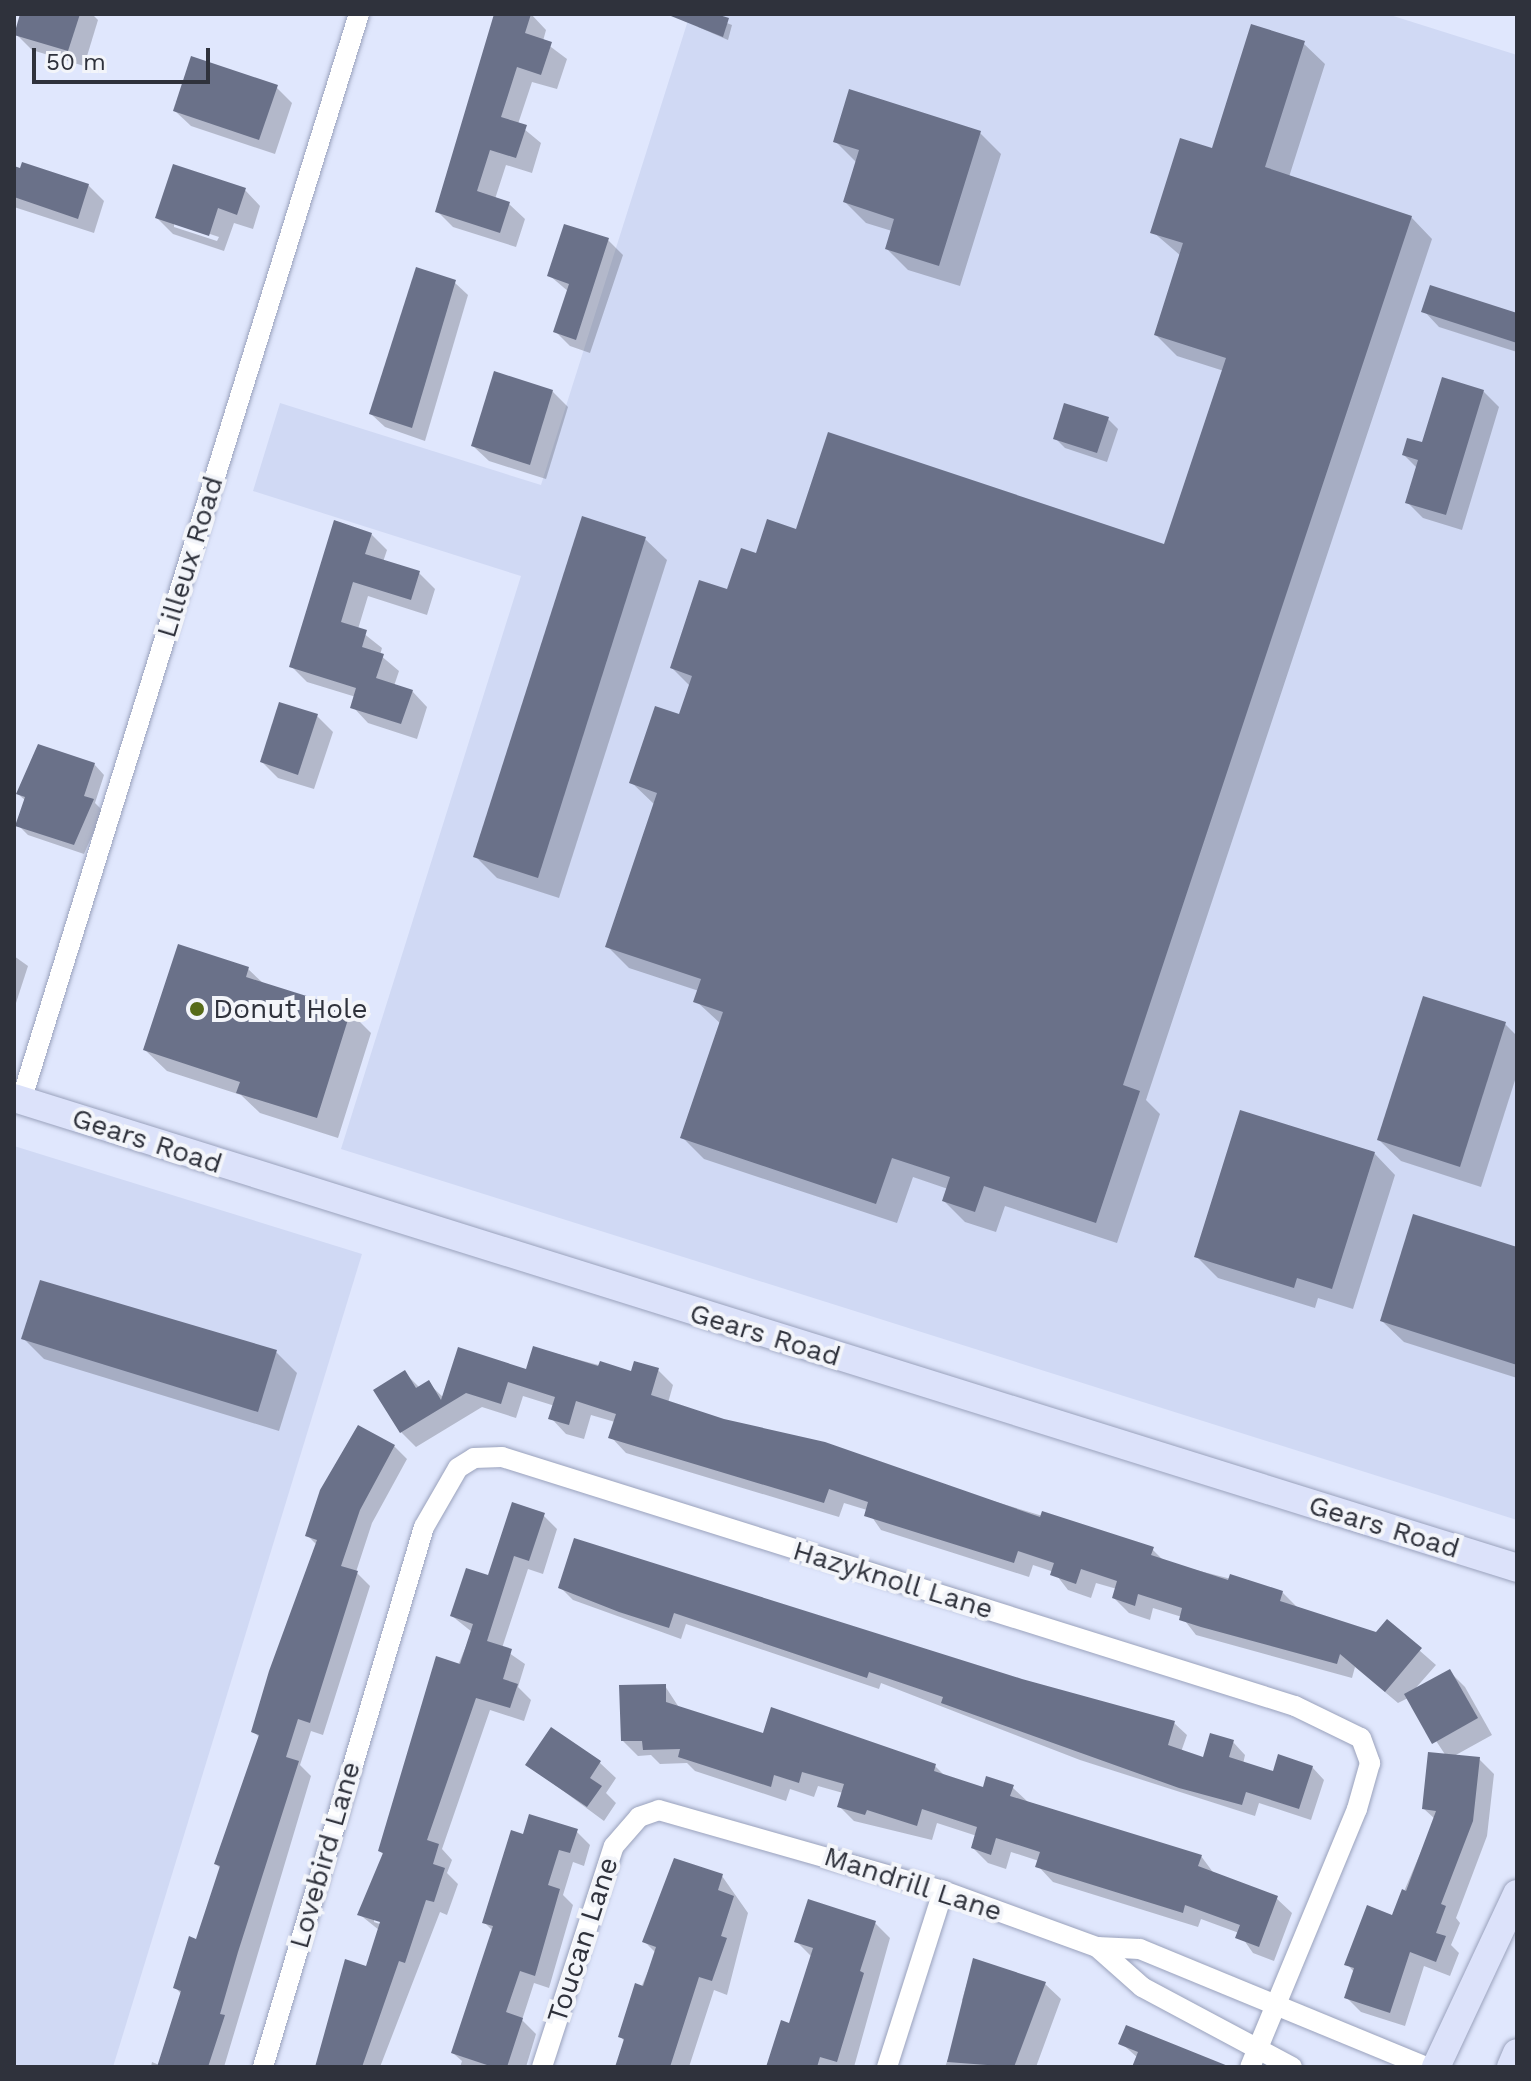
<!DOCTYPE html>
<style>
body{margin:0}
#map{position:relative;width:1531px;height:2081px;overflow:hidden;background:#e0e7fd;font-family:"Work Sans",sans-serif}
div>[style]{position:absolute}
.built>*{inset:0;background:#d0d9f4}
.shadow>*{inset:0;background:#0003}
.building>*{inset:0;background:#6a7189}
.roads{filter:drop-shadow(0 0 2px #9aa2bc) drop-shadow(0 0 2px #9aa2bc)}
.street>*{height:20px;margin:-10px;padding:0 10px;transform-origin:10px;border-radius:10px;background:#fff}
.secondary>*{height:28px;margin:-14px;padding:0 14px;transform-origin:14px;border-radius:14px;background:#dce2fa}
.dots>*{width:22px;height:22px;translate:-50% -50%;box-sizing:border-box;border:4px solid #f3f5fa;border-radius:50%}
span{translate:-50% -50%;white-space:nowrap;text-align:center;line-height:1.15;-webkit-text-stroke:8px #f3f5fa;paint-order:stroke}
.street-label{font-size:28px;color:#2f323c}
.poi-label{font-size:28px;color:#2f323c}
.left{translate:0 -50%;text-align:left}
.frame{position:absolute;inset:0;border:16px solid #2f323c;pointer-events:none}
.scale{position:absolute;left:32px;top:48px;width:178px;height:36px;box-sizing:border-box;border:4px solid #2f323c;border-top:0;padding-left:10px;font-size:24px;line-height:28px;white-space:nowrap;color:#2f323c;-webkit-text-stroke:6px #f3f5fa;paint-order:stroke}
</style>
<div id="map">
<div class="built">
<i style="clip-path:polygon(690px 14px,1387px 14px,1517px 55px,1517px 1520px,341px 1149px,521px 576px,253px 491px,280px 403px,541px 485px)"></i>
<i style="clip-path:polygon(14px 1146px,362px 1254px,113px 2067px,14px 2067px)"></i>
</div>
<div class="shadow">
<i style="clip-path:polygon(22px 14px,92px 14px,98px 20px,84px 66px,32px 50px,16px 34px)"></i>
<i style="clip-path:polygon(497px 14px,531px 14px,546px 30px,543px 41px,567px 59px,557px 89px,532px 82px,518px 124px,541px 143px,532px 173px,506px 165px,495px 199px,509px 204px,525px 219px,516px 247px,453px 227px,437px 211px)"></i>
<i style="clip-path:polygon(703px 14px,732px 25px,728px 40px,698px 27px)"></i>
<i style="clip-path:polygon(1303px 43px,1325px 64px,1289px 177px,1411px 217px,1432px 239px,1146px 1100px,1160px 1114px,1117px 1243px,1005px 1206px,996px 1232px,965px 1222px,944px 1201px,948px 1189px,913px 1177px,897px 1223px,704px 1159px,683px 1138px,721px 1024px,696px 1001px,699px 991px,629px 968px,608px 947px,655px 805px,632px 783px,681px 717px,691px 687px,672px 668px,758px 556px,798px 532px,1166px 546px,1224px 371px,1177px 356px,1156px 335px,1181px 256px,1153px 232px)"></i>
<i style="clip-path:polygon(276px 87px,292px 103px,275px 154px,191px 126px,175px 111px)"></i>
<i style="clip-path:polygon(980px 133px,1001px 154px,960px 286px,908px 270px,887px 249px,892px 231px,866px 223px,845px 202px,857px 163px,835px 141px)"></i>
<i style="clip-path:polygon(14px 168px,88px 185px,104px 201px,94px 233px,14px 207px)"></i>
<i style="clip-path:polygon(evenodd,245px 190px,260px 206px,253px 229px,234px 223px,224px 251px,173px 234px,157px 218px,245px 190px,174px 222px,219px 237px,217px 241px,174px 227px,174px 222px)"></i>
<i style="clip-path:polygon(608px 240px,623px 255px,590px 353px,570px 346px,556px 332px,569px 292px,550px 276px)"></i>
<i style="clip-path:polygon(454px 282px,468px 295px,425px 441px,385px 427px,371px 414px)"></i>
<i style="clip-path:polygon(1424px 311px,1517px 315px,1517px 352px,1439px 327px)"></i>
<i style="clip-path:polygon(552px 391px,568px 407px,546px 479px,489px 461px,473px 446px)"></i>
<i style="clip-path:polygon(1483px 391px,1499px 407px,1462px 530px,1423px 518px,1407px 502px,1417px 468px,1404px 455px,1424px 445px)"></i>
<i style="clip-path:polygon(1108px 419px,1118px 429px,1107px 462px,1065px 448px,1055px 438px)"></i>
<i style="clip-path:polygon(371px 534px,387px 550px,383px 562px,419px 573px,435px 589px,427px 615px,368px 596px,358px 629px,382px 648px,380px 655px,399px 671px,394px 686px,412px 691px,427px 707px,417px 739px,368px 723px,353px 707px,356px 697px,307px 682px,291px 666px)"></i>
<i style="clip-path:polygon(645px 539px,667px 560px,559px 898px,497px 878px,476px 857px)"></i>
<i style="clip-path:polygon(317px 716px,333px 732px,314px 789px,278px 778px,262px 762px)"></i>
<i style="clip-path:polygon(94px 764px,104px 775px,95px 803px,103px 811px,84px 854px,28px 835px,18px 825px,26px 801px,18px 794px)"></i>
<i style="clip-path:polygon(179px 946px,248px 969px,264px 984px,350px 1012px,371px 1033px,338px 1138px,260px 1113px,241px 1095px,167px 1071px,145px 1050px)"></i>
<i style="clip-path:polygon(14px 956px,28px 966px,15px 1006px,14px 1006px)"></i>
<i style="clip-path:polygon(1505px 1024px,1517px 1036px,1517px 1074px,1481px 1187px,1401px 1161px,1379px 1140px)"></i>
<i style="clip-path:polygon(1374px 1153px,1395px 1175px,1353px 1309px,1318px 1298px,1315px 1308px,1218px 1278px,1197px 1257px)"></i>
<i style="clip-path:polygon(1517px 1249px,1517px 1378px,1404px 1342px,1382px 1321px)"></i>
<i style="clip-path:polygon(23px 1338px,276px 1352px,297px 1373px,279px 1431px,44px 1359px)"></i>
<i style="clip-path:polygon(535px 1348px,632px 1374px,658px 1370px,673px 1385px,668px 1403px,1152px 1549px,1165px 1562px,1282px 1592px,1297px 1607px,1376px 1634px,1387px 1622px,1436px 1665px,1414px 1690px,1449px 1671px,1465px 1687px,1492px 1735px,1454px 1756px,1479px 1759px,1494px 1774px,1487px 1836px,1456px 1918px,1460px 1923px,1451px 1945px,1459px 1953px,1450px 1976px,1424px 1966px,1405px 2026px,1361px 2012px,1346px 1997px,1354px 1972px,1347px 1964px,1393px 1917px,1435px 1819px,1424px 1809px,1446px 1756px,1408px 1698px,1398px 1703px,1355px 1667px,1352px 1678px,1196px 1635px,1182px 1617px,1153px 1608px,1150px 1620px,1129px 1613px,1114px 1598px,1117px 1589px,1096px 1583px,1091px 1598px,1068px 1590px,1054px 1572px,1033px 1565px,1029px 1577px,881px 1530px,867px 1510px,844px 1503px,839px 1517px,626px 1453px,611px 1437px,615px 1422px,591px 1415px,584px 1439px,566px 1434px,551px 1418px,555px 1406px,523px 1396px,516px 1418px,482px 1407px,416px 1447px,401px 1432px,405px 1373px,420px 1388px,428px 1383px,444px 1398px,528px 1372px)"></i>
<i style="clip-path:polygon(394px 1446px,407px 1459px,372px 1523px,356px 1572px,370px 1586px,323px 1735px,311px 1731px,300px 1765px,311px 1776px,224px 2067px,151px 2067px,152px 2062px,159px 2065px,182px 1995px,175px 1987px,197px 1941px,221px 1869px,216px 1864px,260px 1738px,253px 1731px,317px 1545px,307px 1535px)"></i>
<i style="clip-path:polygon(evenodd,543px 1515px,557px 1529px,543px 1574px,528px 1569px,502px 1648px,525px 1664px,518px 1687px,531px 1700px,524px 1721px,490px 1710px,442px 1849px,452px 1860px,447px 1873px,458px 1884px,447px 1915px,440px 1912px,380px 2067px,316px 2067px,367px 1968px,379px 1930px,359px 1914px,384px 1855px,380px 1851px,472px 1632px,452px 1616px,543px 1515px,374px 1918px,390px 1924px,389px 1927px,374px 1922px,374px 1918px)"></i>
<i style="clip-path:polygon(560px 1587px,1021px 1681px,1174px 1723px,1187px 1735px,1181px 1752px,1204px 1759px,1233px 1742px,1245px 1755px,1243px 1764px,1274px 1773px,1312px 1767px,1324px 1780px,1311px 1820px,1259px 1803px,1255px 1816px,1080px 1760px,881px 1683px,879px 1689px,686px 1624px,681px 1639px,573px 1600px)"></i>
<i style="clip-path:polygon(665px 1686px,680px 1709px,764px 1736px,935px 1766px,945px 1776px,984px 1789px,1012px 1787px,1028px 1802px,1201px 1856px,1215px 1875px,1276px 1898px,1292px 1913px,1274px 1961px,1253px 1953px,1239px 1933px,1201px 1919px,1198px 1927px,1053px 1882px,1038px 1866px,1039px 1861px,1011px 1852px,1006px 1869px,988px 1863px,973px 1848px,977px 1836px,937px 1823px,932px 1840px,854px 1821px,839px 1806px,843px 1793px,818px 1786px,814px 1797px,790px 1789px,786px 1801px,695px 1771px,687px 1763px,660px 1764px,651px 1755px,638px 1756px,623px 1741px)"></i>
<i style="clip-path:polygon(600px 1763px,616px 1778px,606px 1793px,616px 1803px,604px 1821px,528px 1765px)"></i>
<i style="clip-path:polygon(576px 1831px,590px 1845px,584px 1866px,573px 1862px,563px 1895px,573px 1905px,549px 1988px,534px 1983px,522px 2020px,536px 2034px,526px 2067px,460px 2067px,462px 2061px,453px 2053px,493px 1931px,484px 1922px,524px 1836px)"></i>
<i style="clip-path:polygon(722px 1876px,748px 1913px,727px 1995px,714px 1990px,689px 2067px,617px 2067px,625px 2042px,620px 2036px,656px 1953px,644px 1941px)"></i>
<i style="clip-path:polygon(875px 1923px,890px 1938px,854px 2067px,768px 2067px,790px 2025px,812px 1957px,797px 1942px)"></i>
<i style="clip-path:polygon(974px 1960px,1045px 1984px,1061px 1999px,1036px 2067px,945px 2067px,967px 2006px,962px 2000px)"></i>
<i style="clip-path:polygon(1121px 2043px,1209px 2067px,1134px 2067px,1138px 2058px)"></i>
</div>
<div class="building">
<i style="clip-path:polygon(20px 14px,80px 14px,68px 51px,14px 35px)"></i>
<i style="clip-path:polygon(494px 14px,531px 14px,525px 33px,552px 42px,541px 75px,517px 67px,501px 117px,527px 125px,516px 158px,490px 150px,477px 191px,510px 202px,500px 233px,435px 212px)"></i>
<i style="clip-path:polygon(666px 14px,716px 14px,729px 18px,723px 37px)"></i>
<i style="clip-path:polygon(1251px 24px,1305px 41px,1265px 167px,1412px 216px,1123px 1085px,1140px 1091px,1096px 1223px,984px 1186px,975px 1212px,942px 1201px,950px 1177px,892px 1158px,876px 1204px,680px 1138px,723px 1012px,693px 1002px,701px 979px,605px 947px,657px 793px,629px 783px,655px 706px,679px 714px,692px 676px,670px 668px,699px 580px,727px 589px,741px 548px,756px 553px,767px 519px,796px 529px,828px 432px,1164px 544px,1226px 358px,1154px 335px,1183px 243px,1150px 233px,1180px 138px,1212px 148px)"></i>
<i style="clip-path:polygon(191px 56px,278px 85px,259px 140px,173px 111px)"></i>
<i style="clip-path:polygon(849px 89px,981px 131px,939px 266px,885px 249px,894px 219px,843px 202px,859px 150px,833px 142px)"></i>
<i style="clip-path:polygon(22px 162px,89px 184px,78px 219px,14px 197px,14px 166px,20px 168px)"></i>
<i style="clip-path:polygon(173px 164px,246px 188px,237px 215px,218px 208px,209px 236px,155px 218px)"></i>
<i style="clip-path:polygon(564px 224px,609px 238px,576px 340px,553px 332px,569px 284px,547px 276px)"></i>
<i style="clip-path:polygon(416px 267px,456px 280px,412px 428px,369px 414px)"></i>
<i style="clip-path:polygon(1430px 285px,1517px 313px,1517px 343px,1421px 312px)"></i>
<i style="clip-path:polygon(494px 371px,553px 390px,530px 465px,471px 446px)"></i>
<i style="clip-path:polygon(1442px 377px,1484px 390px,1446px 515px,1405px 503px,1418px 460px,1402px 455px,1407px 438px,1422px 442px)"></i>
<i style="clip-path:polygon(1064px 403px,1109px 417px,1097px 453px,1053px 439px)"></i>
<i style="clip-path:polygon(582px 516px,646px 537px,538px 878px,473px 857px)"></i>
<i style="clip-path:polygon(334px 520px,372px 533px,365px 554px,420px 571px,411px 600px,353px 582px,341px 622px,367px 630px,362px 647px,384px 654px,376px 678px,413px 690px,401px 724px,350px 708px,356px 688px,289px 667px)"></i>
<i style="clip-path:polygon(279px 702px,318px 714px,298px 775px,260px 762px)"></i>
<i style="clip-path:polygon(38px 744px,95px 763px,84px 796px,94px 799px,74px 845px,15px 826px,25px 797px,16px 794px)"></i>
<i style="clip-path:polygon(178px 944px,249px 967px,246px 977px,351px 1010px,317px 1118px,236px 1093px,240px 1082px,143px 1050px)"></i>
<i style="clip-path:polygon(1423px 996px,1506px 1022px,1460px 1167px,1377px 1140px)"></i>
<i style="clip-path:polygon(1240px 1110px,1375px 1152px,1332px 1289px,1297px 1278px,1294px 1288px,1194px 1257px)"></i>
<i style="clip-path:polygon(1413px 1214px,1517px 1247px,1517px 1365px,1380px 1321px)"></i>
<i style="clip-path:polygon(40px 1280px,277px 1350px,258px 1412px,21px 1339px)"></i>
<i style="clip-path:polygon(533px 1346px,598px 1366px,600px 1361px,631px 1371px,634px 1361px,659px 1368px,651px 1395px,724px 1419px,825px 1442px,1040px 1517px,1042px 1511px,1154px 1547px,1151px 1555px,1228px 1580px,1230px 1574px,1283px 1591px,1280px 1601px,1376px 1632px,1387px 1619px,1422px 1648px,1385px 1692px,1340px 1654px,1337px 1664px,1201px 1627px,1179px 1620px,1182px 1608px,1138px 1594px,1135px 1606px,1112px 1598px,1117px 1581px,1081px 1569px,1076px 1584px,1050px 1575px,1054px 1563px,1018px 1551px,1014px 1563px,864px 1516px,868px 1502px,829px 1489px,824px 1503px,608px 1438px,616px 1414px,576px 1401px,569px 1425px,548px 1419px,555px 1397px,508px 1382px,501px 1404px,466px 1393px,400px 1433px,373px 1390px,405px 1370px,416px 1388px,429px 1380px,441px 1400px,458px 1347px,526px 1369px)"></i>
<i style="clip-path:polygon(358px 1425px,395px 1445px,360px 1510px,341px 1566px,358px 1571px,310px 1723px,298px 1719px,286px 1757px,299px 1761px,238px 1952px,220px 2014px,225px 2015px,208px 2067px,157px 2067px,181px 1991px,173px 1988px,189px 1936px,196px 1939px,220px 1866px,214px 1864px,259px 1735px,251px 1732px,269px 1671px,317px 1540px,305px 1536px,320px 1490px)"></i>
<i style="clip-path:polygon(512px 1502px,545px 1513px,529px 1561px,514px 1556px,487px 1641px,512px 1649px,503px 1679px,518px 1684px,510px 1708px,476px 1698px,427px 1840px,439px 1844px,433px 1864px,445px 1868px,434px 1902px,426px 1900px,405px 1963px,399px 1961px,362px 2067px,315px 2067px,345px 1959px,366px 1966px,380px 1922px,357px 1915px,383px 1853px,378px 1851px,436px 1656px,460px 1664px,473px 1624px,450px 1616px,466px 1568px,488px 1575px)"></i>
<i style="clip-path:polygon(574px 1538px,1022px 1679px,1175px 1721px,1168px 1745px,1203px 1757px,1210px 1733px,1234px 1740px,1229px 1757px,1273px 1771px,1278px 1754px,1313px 1766px,1299px 1809px,1246px 1792px,1242px 1805px,1179px 1788px,941px 1703px,943px 1697px,869px 1672px,867px 1678px,674px 1613px,669px 1628px,619px 1612px,558px 1588px)"></i>
<i style="clip-path:polygon(1450px 1669px,1478px 1718px,1432px 1744px,1404px 1694px)"></i>
<i style="clip-path:polygon(666px 1684px,666px 1702px,763px 1733px,771px 1707px,936px 1764px,934px 1771px,983px 1787px,986px 1776px,1014px 1785px,1010px 1796px,1202px 1855px,1198px 1866px,1278px 1896px,1259px 1947px,1235px 1938px,1240px 1925px,1185px 1905px,1183px 1913px,1035px 1867px,1040px 1852px,996px 1838px,991px 1855px,971px 1848px,977px 1827px,922px 1809px,917px 1826px,867px 1810px,865px 1815px,837px 1807px,844px 1784px,802px 1772px,799px 1783px,774px 1775px,771px 1787px,678px 1757px,680px 1749px,643px 1750px,642px 1741px,621px 1741px,619px 1685px)"></i>
<i style="clip-path:polygon(551px 1727px,601px 1761px,590px 1778px,602px 1786px,587px 1807px,525px 1765px)"></i>
<i style="clip-path:polygon(1428px 1752px,1480px 1757px,1473px 1821px,1441px 1904px,1446px 1906px,1436px 1933px,1446px 1936px,1436px 1962px,1410px 1952px,1390px 2013px,1344px 1998px,1354px 1968px,1344px 1965px,1367px 1905px,1392px 1915px,1402px 1889px,1406px 1891px,1436px 1811px,1422px 1809px)"></i>
<i style="clip-path:polygon(529px 1814px,578px 1829px,570px 1853px,559px 1850px,548px 1885px,560px 1889px,535px 1976px,520px 1971px,506px 2012px,523px 2018px,507px 2067px,493px 2067px,451px 2053px,493px 1926px,482px 1923px,511px 1830px,523px 1834px)"></i>
<i style="clip-path:polygon(674px 1858px,723px 1874px,718px 1890px,734px 1896px,721px 1936px,727px 1938px,712px 1981px,699px 1977px,670px 2067px,615px 2067px,624px 2039px,618px 2037px,635px 1983px,643px 1986px,656px 1947px,642px 1942px)"></i>
<i style="clip-path:polygon(808px 1899px,876px 1921px,860px 1971px,864px 1973px,837px 2062px,820px 2057px,817px 2067px,766px 2067px,781px 2020px,789px 2023px,813px 1948px,794px 1942px)"></i>
<i style="clip-path:polygon(973px 1958px,1046px 1982px,1014px 2067px,947px 2062px)"></i>
<i style="clip-path:polygon(1126px 2025px,1228px 2066px,1228px 2067px,1132px 2067px,1138px 2052px,1118px 2044px)"></i>
</div>
<div class="roads">
<div class="street">
<i style="left:21px;top:1101px;width:1138px;rotate:-72.73deg"></i>
<i style="left:1097px;top:1947px;width:60px;rotate:41.6deg"></i>
<i style="left:1142px;top:1987px;width:170px;rotate:28.1deg"></i>
<i style="left:263px;top:2067px;width:563px;rotate:-73.4deg"></i>
<i style="left:424px;top:1527px;width:68px;rotate:-60deg"></i>
<i style="left:458px;top:1468px;width:19px;rotate:-32deg"></i>
<i style="left:474px;top:1458px;width:28px;rotate:-2deg"></i>
<i style="left:502px;top:1457px;width:831px;rotate:17.43deg"></i>
<i style="left:1295px;top:1706px;width:73px;rotate:25.9deg"></i>
<i style="left:1361px;top:1738px;width:27px;rotate:70deg"></i>
<i style="left:1370px;top:1763px;width:48px;rotate:105.8deg"></i>
<i style="left:1357px;top:1809px;width:279px;rotate:112.5deg"></i>
<i style="left:542px;top:2067px;width:232px;rotate:-72deg"></i>
<i style="left:614px;top:1846px;width:38px;rotate:-49deg"></i>
<i style="left:639px;top:1817px;width:21px;rotate:-19deg"></i>
<i style="left:659px;top:1810px;width:295px;rotate:15.9deg"></i>
<i style="left:943px;top:1891px;width:164px;rotate:20deg"></i>
<i style="left:1097px;top:1947px;width:43px;rotate:2.7deg"></i>
<i style="left:1140px;top:1949px;width:310px;rotate:22.4deg"></i>
<i style="left:887px;top:2067px;width:185px;rotate:-72.3deg"></i>
</div>
<div class="secondary">
<i style="left:14px;top:1098px;width:1575px;rotate:17.36deg"></i>
<i style="left:1436px;top:2067px;width:191px;rotate:-64.9deg"></i>
<i style="left:1511px;top:2067px;width:15px;rotate:-67deg"></i>
</div>
</div>
<div class="dots">
<i style="left:197px;top:1009px;background:#576b18"></i>
</div>
<div class="street-label">
<span style="left:190px;top:557px;rotate:-73deg">Lilleux Road</span>
<span style="left:147px;top:1141px;rotate:18deg">Gears Road</span>
<span style="left:765px;top:1335px;rotate:17deg">Gears Road</span>
<span style="left:1384px;top:1527px;rotate:17deg">Gears Road</span>
<span style="left:893px;top:1580px;rotate:17deg">Hazyknoll Lane</span>
<span style="left:325px;top:1855px;rotate:-74deg">Lovebird Lane</span>
<span style="left:913px;top:1884px;rotate:18deg">Mandrill Lane</span>
<span style="left:583px;top:1940px;rotate:-72deg">Toucan Lane</span>
</div>
<div class="poi-label">
<span class="left" style="left:213px;top:1009px">Donut Hole</span>
</div>
<div class="frame"></div>
<div class="scale">50 m</div>
</div>
